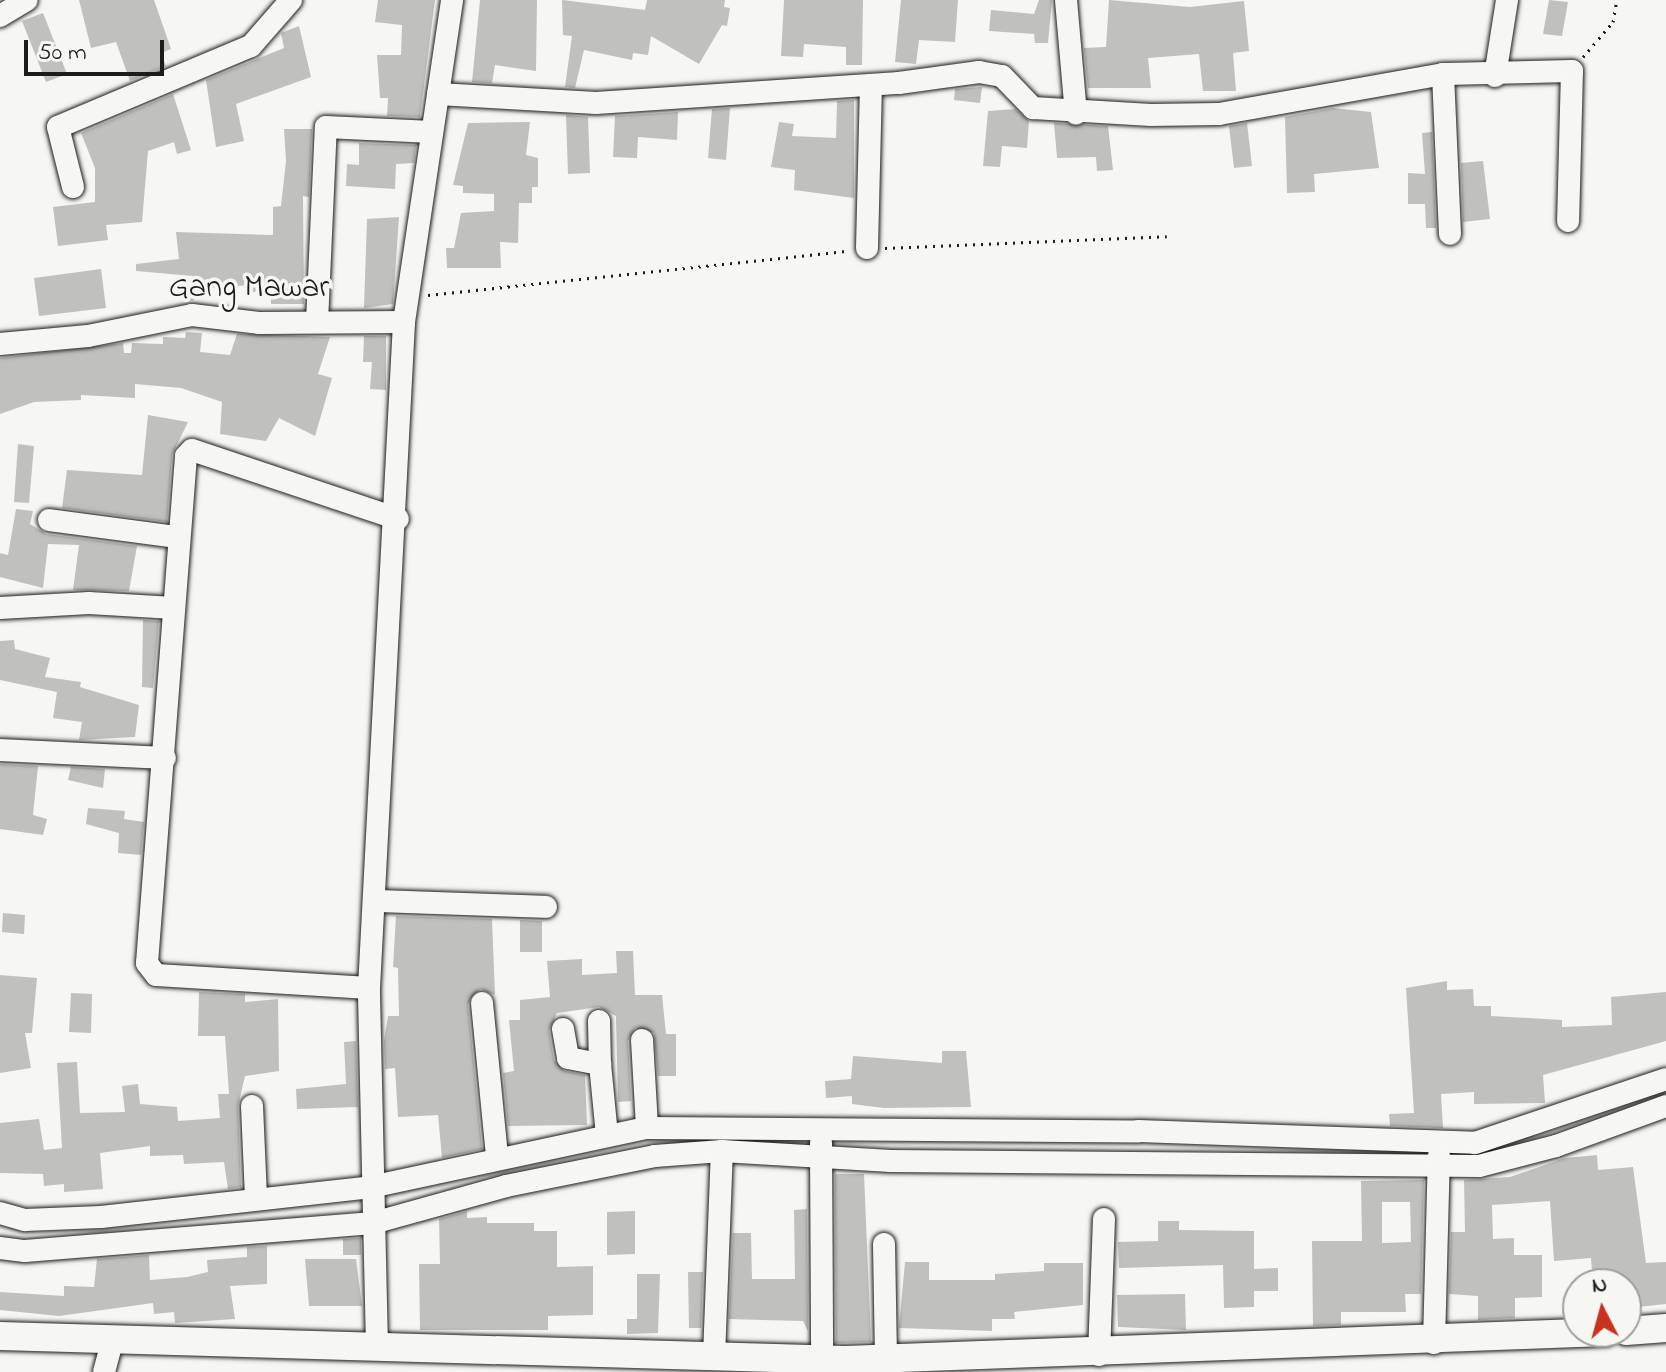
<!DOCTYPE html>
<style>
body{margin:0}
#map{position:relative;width:1666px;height:1372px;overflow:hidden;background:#f6f6f2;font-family:"Indie Flower",sans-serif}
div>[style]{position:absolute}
.building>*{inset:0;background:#c0c0bd}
.path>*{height:3px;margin-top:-1.5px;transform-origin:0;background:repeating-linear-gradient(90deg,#1c1c1c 0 2px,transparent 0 8px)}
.roads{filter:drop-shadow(0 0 2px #1c1c1c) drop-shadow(0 0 2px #1c1c1c)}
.minor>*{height:22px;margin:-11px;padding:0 11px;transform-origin:11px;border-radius:11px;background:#f6f6f2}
.tertiary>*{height:28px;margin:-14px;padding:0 14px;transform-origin:14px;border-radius:14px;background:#f6f6f2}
span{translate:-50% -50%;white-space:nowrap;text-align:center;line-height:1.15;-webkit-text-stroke:7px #f6f6f2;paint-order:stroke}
.street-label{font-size:32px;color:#1c1c1c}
.north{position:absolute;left:1562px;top:1268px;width:80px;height:80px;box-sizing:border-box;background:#f6f6f2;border:2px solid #9f9f9c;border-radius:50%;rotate:354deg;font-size:22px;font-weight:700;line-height:32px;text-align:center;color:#1c1c1c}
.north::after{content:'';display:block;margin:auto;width:28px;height:36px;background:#c8321e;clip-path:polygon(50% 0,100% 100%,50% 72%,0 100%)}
.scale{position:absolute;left:24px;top:40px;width:140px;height:36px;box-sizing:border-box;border:4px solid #1c1c1c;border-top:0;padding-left:10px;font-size:24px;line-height:28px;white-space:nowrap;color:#1c1c1c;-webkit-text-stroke:6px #f6f6f2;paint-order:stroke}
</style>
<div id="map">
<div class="building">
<i style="clip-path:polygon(79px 0,154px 0,171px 49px,161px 53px,166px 66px,130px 81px,116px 42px,91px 48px)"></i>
<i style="clip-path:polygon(378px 0,435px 0,420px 117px,387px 116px,388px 98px,380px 98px,377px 55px,401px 55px,402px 25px,375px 22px)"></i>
<i style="clip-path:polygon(480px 0,537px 0,536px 71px,495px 65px,492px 83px,472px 82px)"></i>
<i style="clip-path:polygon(562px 0,645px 10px,647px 0,725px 0,724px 7px,730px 8px,727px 26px,722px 25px,699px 64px,651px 36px,648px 55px,633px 53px,632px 60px,584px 50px,575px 88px,565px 87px,572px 36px,563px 35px)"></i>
<i style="clip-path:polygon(784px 0,863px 0,862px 65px,846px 65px,846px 47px,804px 44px,803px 57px,781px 56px)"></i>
<i style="clip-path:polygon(901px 0,958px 0,955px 42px,919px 40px,916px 64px,895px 62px)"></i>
<i style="clip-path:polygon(1039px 0,1052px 0,1048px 43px,1035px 43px,1034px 34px,989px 31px,991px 10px,1034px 14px)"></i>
<i style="clip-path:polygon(1109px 0,1190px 7px,1244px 1px,1249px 51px,1233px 53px,1236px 91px,1203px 91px,1199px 54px,1148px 58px,1151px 88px,1088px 88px,1084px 48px,1106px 47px)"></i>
<i style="clip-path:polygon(1549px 0,1568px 2px,1562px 36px,1543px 34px)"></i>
<i style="clip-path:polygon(43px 13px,67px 74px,46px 82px,22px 21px)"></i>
<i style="clip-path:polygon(299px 26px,311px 77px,236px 104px,244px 141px,216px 147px,206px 80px,284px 48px,281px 33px)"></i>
<i style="clip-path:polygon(982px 87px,980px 103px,954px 100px,955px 89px)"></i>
<i style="clip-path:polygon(173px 94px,191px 150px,177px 154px,174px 142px,148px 151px,142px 222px,106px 225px,108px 240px,58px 246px,53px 207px,95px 202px,95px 168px,81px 133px)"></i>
<i style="clip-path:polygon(854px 100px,854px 198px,794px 190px,795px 170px,771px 167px,779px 122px,794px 124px,792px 136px,836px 138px,837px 101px)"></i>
<i style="clip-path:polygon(730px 108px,726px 160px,708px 158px,712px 109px)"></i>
<i style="clip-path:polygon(1333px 108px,1371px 112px,1379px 168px,1314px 174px,1315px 192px,1287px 193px,1285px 117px)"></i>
<i style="clip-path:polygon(1015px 109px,1029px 121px,1027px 148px,1002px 146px,1000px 167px,983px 166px,988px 111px)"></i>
<i style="clip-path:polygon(678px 112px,677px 140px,638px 137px,637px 158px,613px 157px,615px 116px)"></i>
<i style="clip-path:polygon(566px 115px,588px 117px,590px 173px,568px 174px)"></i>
<i style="clip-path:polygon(530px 122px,526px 155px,538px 158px,538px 187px,532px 187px,532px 203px,519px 203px,518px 243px,500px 242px,501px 268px,447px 268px,446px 248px,454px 248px,461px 213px,494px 211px,494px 194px,463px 193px,463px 186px,453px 185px,468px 123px)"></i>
<i style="clip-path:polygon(1054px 123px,1108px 126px,1113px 170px,1097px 171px,1096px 157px,1057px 158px)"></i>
<i style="clip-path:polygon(1247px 123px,1252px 166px,1234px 168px,1229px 126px)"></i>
<i style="clip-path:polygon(284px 129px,312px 129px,309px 197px,303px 196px,304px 304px,271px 304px,271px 291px,251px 292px,251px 285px,208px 288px,192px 301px,180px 292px,193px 276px,136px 271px,136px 264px,179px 259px,176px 232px,273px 235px,273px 207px,281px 206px,286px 161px)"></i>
<i style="clip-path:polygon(1432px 132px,1436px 228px,1426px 228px,1425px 204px,1408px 204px,1408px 173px,1425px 174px,1422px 133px)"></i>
<i style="clip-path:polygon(359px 143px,416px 145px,414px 163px,396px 164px,395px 189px,346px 186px,347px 164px,359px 165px)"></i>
<i style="clip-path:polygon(1483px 161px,1490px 219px,1463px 222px,1461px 163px)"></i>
<i style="clip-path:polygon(399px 217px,393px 304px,364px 308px,367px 219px)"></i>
<i style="clip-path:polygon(101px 269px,106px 308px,39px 316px,34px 278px)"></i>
<i style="clip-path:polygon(186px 332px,202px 333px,200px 352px,230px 355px,237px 334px,330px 337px,318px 374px,332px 378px,315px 436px,279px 418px,266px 441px,220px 434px,222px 402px,181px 388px,135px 384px,135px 398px,81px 395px,81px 400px,34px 402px,0 414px,0 358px,123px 343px,124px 353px,131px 353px,132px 343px,163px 344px,163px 337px,185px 338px)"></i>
<i style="clip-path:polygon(364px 336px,386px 336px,386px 390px,370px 389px,372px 362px,363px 362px)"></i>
<i style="clip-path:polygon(148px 415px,188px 422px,172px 455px,167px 522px,62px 508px,67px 470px,142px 475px)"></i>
<i style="clip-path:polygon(18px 444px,34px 446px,29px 503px,14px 502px)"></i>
<i style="clip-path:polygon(16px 509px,33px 511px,30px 524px,46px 534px,137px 546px,129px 591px,73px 590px,79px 545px,48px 544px,43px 588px,0 577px,0 553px,8px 555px)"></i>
<i style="clip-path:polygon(143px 620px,159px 621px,153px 688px,142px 687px)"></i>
<i style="clip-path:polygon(14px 640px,15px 649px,50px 658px,45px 677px,81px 682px,80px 687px,139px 705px,135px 737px,79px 740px,82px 722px,53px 718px,57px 692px,0 680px,0 641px)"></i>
<i style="clip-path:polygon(0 764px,38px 766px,33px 815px,47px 819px,43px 835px,0 829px)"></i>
<i style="clip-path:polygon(71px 767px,105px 769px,103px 788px,68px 780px)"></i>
<i style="clip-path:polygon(88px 808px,125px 811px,124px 819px,144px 822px,141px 855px,118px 853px,119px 833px,86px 824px)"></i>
<i style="clip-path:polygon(3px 913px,25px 915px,24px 934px,2px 932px)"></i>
<i style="clip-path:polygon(396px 916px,492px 919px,495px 995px,480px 989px,468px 1004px,482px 1149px,442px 1158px,438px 1115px,398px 1117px,395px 1068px,385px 1069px,384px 1041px,388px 1016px,399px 1016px,398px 968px,393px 967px)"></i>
<i style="clip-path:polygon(520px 920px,542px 921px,542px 952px,520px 952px)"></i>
<i style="clip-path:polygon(616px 951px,633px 951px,635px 995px,662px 995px,666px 1034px,676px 1034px,676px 1076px,658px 1076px,654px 1033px,635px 1028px,628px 1041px,631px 1101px,618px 1102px,616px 1016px,599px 1007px,557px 1013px,549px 1031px,554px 1060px,565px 1071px,585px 1075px,587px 1125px,508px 1126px,503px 1073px,514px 1071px,509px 1020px,520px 1020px,520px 1000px,550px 997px,547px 961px,582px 959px,582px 975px,617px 973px)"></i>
<i style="clip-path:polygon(0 975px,37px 978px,32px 1033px,25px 1033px,31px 1068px,0 1073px)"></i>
<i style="clip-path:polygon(1447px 981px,1447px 990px,1473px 989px,1474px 1006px,1491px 1006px,1491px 1016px,1562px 1020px,1562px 1027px,1612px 1025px,1611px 997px,1666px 992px,1666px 1041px,1543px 1075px,1545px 1103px,1474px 1104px,1474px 1092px,1441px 1094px,1443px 1128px,1390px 1126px,1389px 1114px,1414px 1113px,1406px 988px)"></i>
<i style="clip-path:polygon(199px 992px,245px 994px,245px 1002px,278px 999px,279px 1071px,245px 1076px,238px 1106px,241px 1187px,228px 1189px,224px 1162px,184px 1164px,183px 1155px,150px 1156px,150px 1146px,100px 1153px,103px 1189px,64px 1192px,64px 1184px,44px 1186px,43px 1174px,0 1173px,0 1123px,39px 1119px,44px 1150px,62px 1148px,57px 1063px,77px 1062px,80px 1113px,125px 1112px,122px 1086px,138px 1084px,140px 1104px,177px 1107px,178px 1121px,220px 1118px,218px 1094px,229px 1094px,225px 1036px,198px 1036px)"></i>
<i style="clip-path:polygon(71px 993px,92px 994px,91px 1033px,69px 1032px)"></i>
<i style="clip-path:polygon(356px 1041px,358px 1107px,297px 1109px,296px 1089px,346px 1084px,344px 1042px)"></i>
<i style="clip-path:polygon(942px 1051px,966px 1051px,971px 1107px,884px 1108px,852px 1104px,852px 1096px,826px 1098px,825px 1081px,851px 1079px,853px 1056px,942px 1063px)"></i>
<i style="clip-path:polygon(1597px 1155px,1598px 1170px,1633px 1167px,1646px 1263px,1666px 1262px,1666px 1304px,1629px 1308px,1627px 1284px,1593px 1284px,1591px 1258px,1554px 1261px,1550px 1201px,1492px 1205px,1493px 1239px,1514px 1238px,1514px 1255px,1542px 1255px,1542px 1297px,1515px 1298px,1515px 1318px,1478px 1320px,1478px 1296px,1449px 1294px,1451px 1232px,1465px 1232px,1464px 1180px,1510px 1177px,1565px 1158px)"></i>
<i style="clip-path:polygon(835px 1174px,864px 1174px,871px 1342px,836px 1343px)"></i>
<i style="clip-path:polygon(evenodd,1424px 1180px,1421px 1294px,1405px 1294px,1406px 1312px,1341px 1312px,1341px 1325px,1313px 1326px,1312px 1241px,1362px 1241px,1361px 1181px,1424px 1180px,1382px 1202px,1410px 1202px,1411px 1242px,1382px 1243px,1382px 1202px)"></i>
<i style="clip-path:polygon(807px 1209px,808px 1331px,803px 1321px,729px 1319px,733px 1233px,751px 1233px,752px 1279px,795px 1279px,794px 1210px)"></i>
<i style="clip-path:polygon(467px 1211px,467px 1218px,487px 1217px,487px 1223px,534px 1223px,534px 1231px,557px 1231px,557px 1267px,593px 1266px,593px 1315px,548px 1316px,548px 1330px,420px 1330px,419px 1264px,440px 1264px,439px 1219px)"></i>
<i style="clip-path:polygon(635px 1211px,635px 1254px,607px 1255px,607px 1212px)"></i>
<i style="clip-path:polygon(1158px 1221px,1179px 1221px,1179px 1230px,1254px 1231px,1254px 1269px,1278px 1268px,1278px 1291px,1254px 1291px,1254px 1307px,1224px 1308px,1223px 1265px,1119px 1268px,1118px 1242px,1158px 1241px)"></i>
<i style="clip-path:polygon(361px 1238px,361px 1255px,343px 1255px,343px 1239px)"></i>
<i style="clip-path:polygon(267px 1246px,267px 1284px,230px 1286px,235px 1319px,175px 1323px,174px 1312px,154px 1314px,153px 1303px,59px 1316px,0 1310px,0 1292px,64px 1296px,64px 1286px,94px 1287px,97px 1259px,149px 1255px,150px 1280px,187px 1277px,208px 1272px,207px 1260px,247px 1257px,247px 1247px)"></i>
<i style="clip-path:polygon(305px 1259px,356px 1259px,362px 1306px,309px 1306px)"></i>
<i style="clip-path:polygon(905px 1262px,929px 1262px,929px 1280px,995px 1280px,995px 1274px,1044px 1271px,1044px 1263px,1083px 1263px,1083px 1305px,1014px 1312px,1015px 1319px,992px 1319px,992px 1331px,899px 1328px)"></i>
<i style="clip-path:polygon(688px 1272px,703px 1272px,701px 1328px,689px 1328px)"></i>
<i style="clip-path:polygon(637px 1274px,660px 1274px,658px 1333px,627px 1334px,627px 1319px,637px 1319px)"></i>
<i style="clip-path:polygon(1185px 1294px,1186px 1330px,1118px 1327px,1117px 1295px)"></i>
</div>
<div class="path">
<i style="left:1583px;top:57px;width:46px;rotate:-49.4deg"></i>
<i style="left:1613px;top:22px;width:22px;rotate:-80deg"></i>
<i style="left:885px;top:248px;width:282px;rotate:-2.4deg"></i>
<i style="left:428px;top:295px;width:420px;rotate:-6deg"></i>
</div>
<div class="roads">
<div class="minor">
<i style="left:1066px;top:0;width:114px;rotate:85deg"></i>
<i style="left:0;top:16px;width:31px;rotate:-31deg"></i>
<i style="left:1443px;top:74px;width:160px;rotate:87.5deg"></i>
<i style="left:1495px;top:76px;width:77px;rotate:-81deg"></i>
<i style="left:438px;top:94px;width:158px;rotate:3.3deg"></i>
<i style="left:596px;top:103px;width:304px;rotate:-3.8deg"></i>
<i style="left:899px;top:83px;width:81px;rotate:-7.8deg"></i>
<i style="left:979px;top:72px;width:23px;rotate:10deg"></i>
<i style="left:1002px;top:76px;width:45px;rotate:45.9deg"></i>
<i style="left:1033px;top:108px;width:118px;rotate:3.4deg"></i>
<i style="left:1151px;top:115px;width:68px;rotate:-0.8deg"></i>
<i style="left:1219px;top:114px;width:228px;rotate:-10.1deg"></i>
<i style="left:1443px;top:74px;width:129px;rotate:-1.3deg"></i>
<i style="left:1572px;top:71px;width:150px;rotate:91.5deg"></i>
<i style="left:73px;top:187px;width:62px;rotate:-104deg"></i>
<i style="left:58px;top:127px;width:209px;rotate:-22.8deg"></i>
<i style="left:251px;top:46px;width:61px;rotate:-49deg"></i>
<i style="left:867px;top:248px;width:163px;rotate:-88.6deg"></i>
<i style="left:317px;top:322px;width:195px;rotate:-87.4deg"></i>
<i style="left:326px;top:127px;width:106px;rotate:2.7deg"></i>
<i style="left:0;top:344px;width:88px;rotate:-5.2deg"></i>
<i style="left:88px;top:336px;width:106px;rotate:-11.4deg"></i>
<i style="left:192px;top:315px;width:67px;rotate:6.8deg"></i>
<i style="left:259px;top:323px;width:145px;rotate:-0.4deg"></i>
<i style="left:49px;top:520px;width:128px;rotate:7.6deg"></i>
<i style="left:0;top:608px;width:89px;rotate:-3.2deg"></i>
<i style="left:89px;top:603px;width:85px;rotate:3.4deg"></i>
<i style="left:0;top:750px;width:165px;rotate:2.8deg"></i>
<i style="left:375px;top:901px;width:171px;rotate:2deg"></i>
<i style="left:369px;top:988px;width:213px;rotate:-176.5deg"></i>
<i style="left:156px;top:975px;width:15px;rotate:-127deg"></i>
<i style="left:147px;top:963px;width:508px;rotate:-85.6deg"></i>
<i style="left:186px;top:456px;width:8px;rotate:-45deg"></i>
<i style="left:192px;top:450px;width:217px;rotate:18.5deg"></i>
<i style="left:482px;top:1003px;width:154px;rotate:84.4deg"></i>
<i style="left:599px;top:1021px;width:43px;rotate:88.7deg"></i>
<i style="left:563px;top:1029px;width:29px;rotate:80deg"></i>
<i style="left:568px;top:1058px;width:33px;rotate:11deg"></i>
<i style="left:600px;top:1064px;width:71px;rotate:84.4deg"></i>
<i style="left:642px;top:1040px;width:88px;rotate:86.7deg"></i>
<i style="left:252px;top:1106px;width:93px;rotate:87.5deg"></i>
<i style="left:821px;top:1143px;width:217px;rotate:89.7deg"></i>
<i style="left:0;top:1213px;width:26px;rotate:16deg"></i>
<i style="left:25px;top:1220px;width:76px;rotate:-2.3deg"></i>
<i style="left:101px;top:1217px;width:272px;rotate:-6.3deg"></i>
<i style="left:371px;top:1187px;width:282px;rotate:-12.1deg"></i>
<i style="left:647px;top:1128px;width:491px;rotate:0.4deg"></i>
<i style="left:1138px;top:1131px;width:337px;rotate:2deg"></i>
<i style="left:1475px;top:1143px;width:201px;rotate:-18.5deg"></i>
<i style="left:884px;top:1244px;width:115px;rotate:89deg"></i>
<i style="left:0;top:1248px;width:25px;rotate:7deg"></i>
<i style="left:25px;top:1251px;width:349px;rotate:-4.6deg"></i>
<i style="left:373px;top:1223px;width:138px;rotate:-15.5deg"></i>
<i style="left:506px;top:1186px;width:152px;rotate:-11.4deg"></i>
<i style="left:655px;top:1156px;width:67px;rotate:-4.3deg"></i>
<i style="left:722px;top:1151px;width:169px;rotate:3.4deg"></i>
<i style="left:891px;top:1161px;width:588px;rotate:0.49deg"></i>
<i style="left:1479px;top:1166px;width:80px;rotate:-14.6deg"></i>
<i style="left:1556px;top:1146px;width:117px;rotate:-20deg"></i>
<i style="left:1434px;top:1343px;width:187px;rotate:-88.5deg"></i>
<i style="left:377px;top:1347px;width:359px;rotate:-91.3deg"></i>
<i style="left:369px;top:988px;width:667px;rotate:-86.99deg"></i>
<i style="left:404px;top:322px;width:326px;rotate:-81.5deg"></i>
<i style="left:1099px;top:1355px;width:136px;rotate:-87.9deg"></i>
<i style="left:714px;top:1357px;width:206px;rotate:-87.8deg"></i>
<i style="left:104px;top:1372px;width:30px;rotate:-75deg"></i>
</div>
<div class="tertiary">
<i style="left:1626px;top:1331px;width:40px;rotate:-4.3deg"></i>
<i style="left:0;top:1336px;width:845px;rotate:1.63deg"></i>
<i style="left:845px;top:1360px;width:761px;rotate:-2.11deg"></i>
</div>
</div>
<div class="street-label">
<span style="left:249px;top:289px">Gang Mawar</span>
</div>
<div class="north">N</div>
<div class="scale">50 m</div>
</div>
